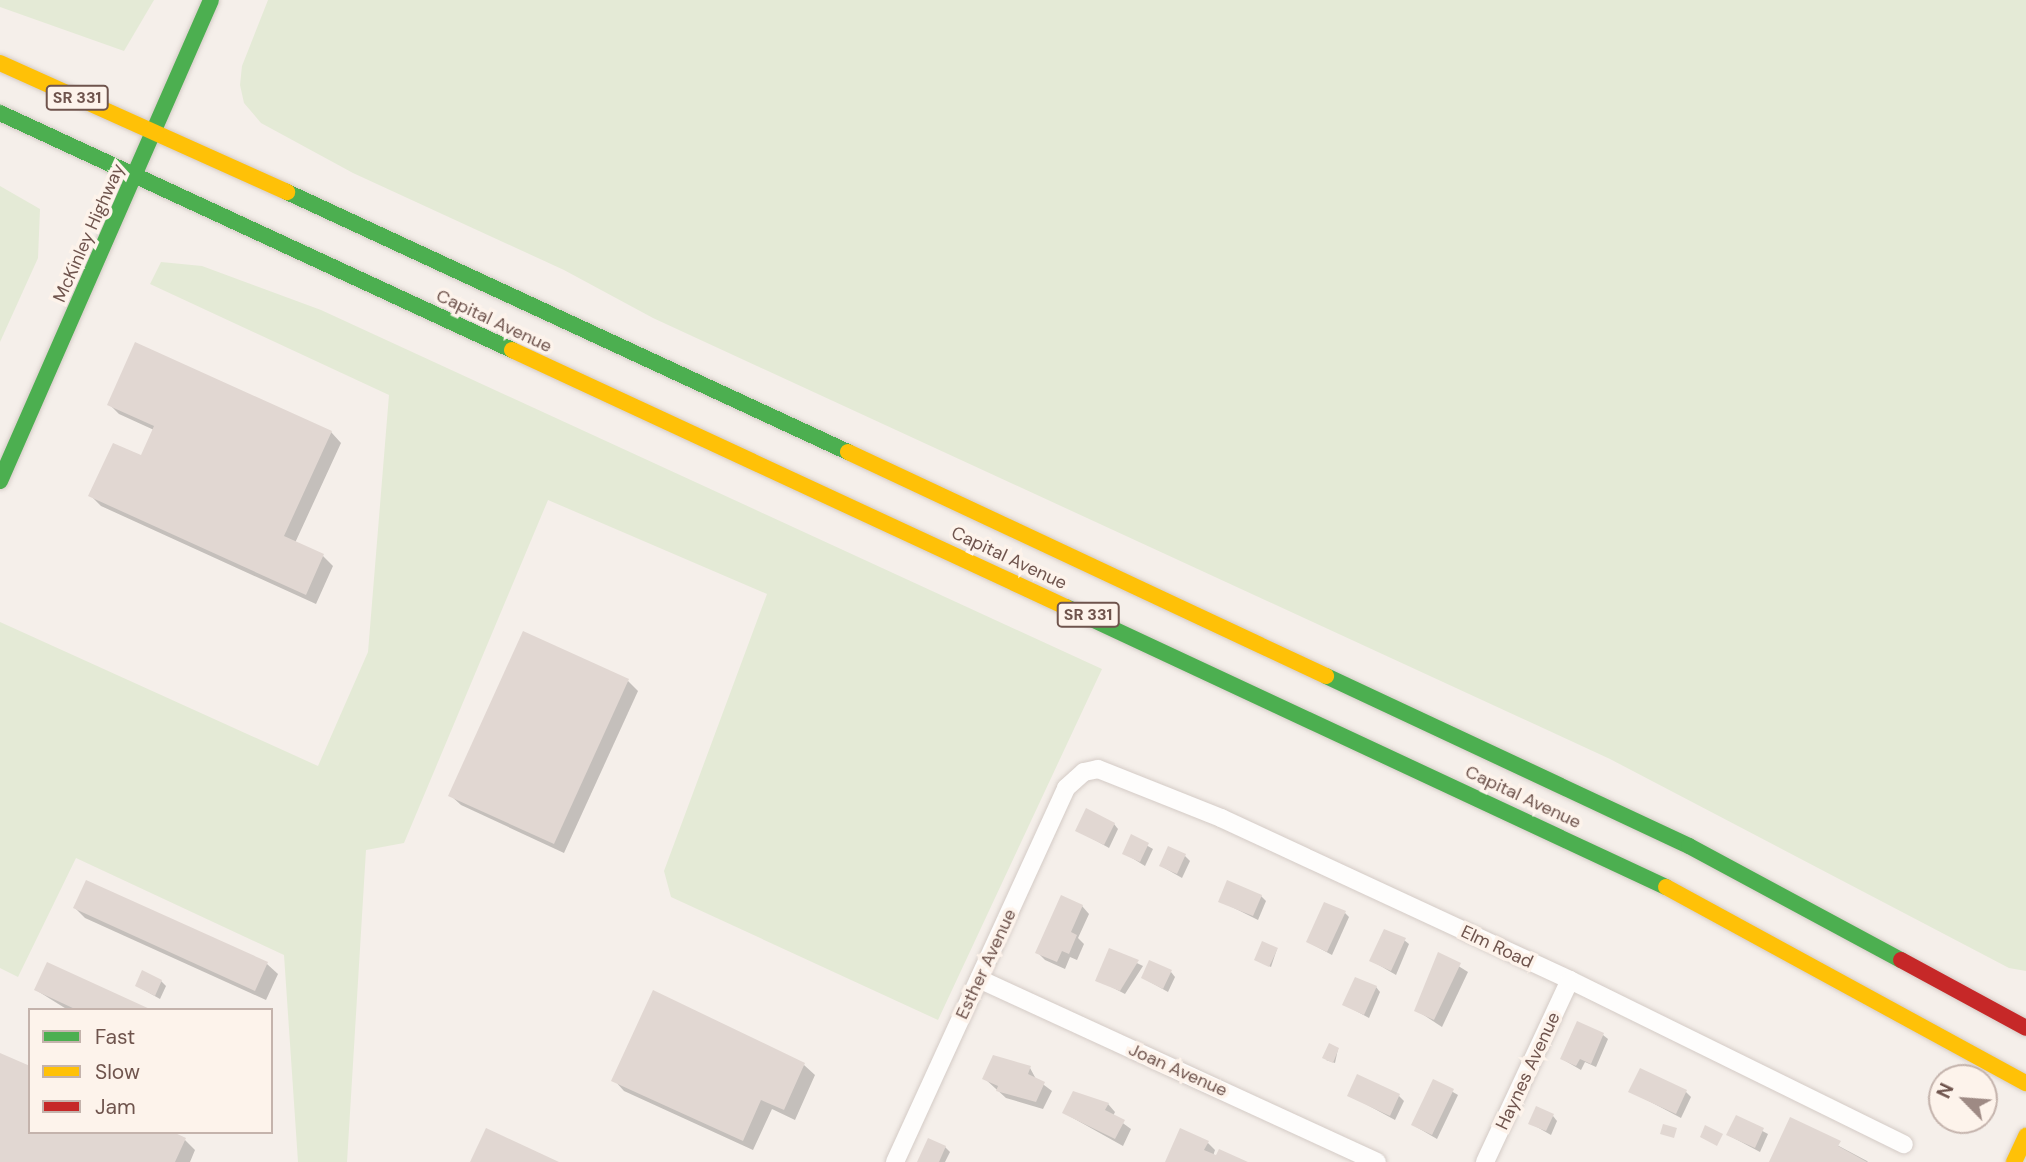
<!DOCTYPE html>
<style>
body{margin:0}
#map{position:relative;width:2026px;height:1162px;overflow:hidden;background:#f5efea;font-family:"DM Sans",sans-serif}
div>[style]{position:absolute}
.green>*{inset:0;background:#e4ead6}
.shadow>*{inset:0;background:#0003}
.building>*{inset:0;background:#e1d7d2}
.roads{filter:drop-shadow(0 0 2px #d4cbc6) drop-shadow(0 0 2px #d4cbc6)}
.street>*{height:18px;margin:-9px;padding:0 9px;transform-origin:9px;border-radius:9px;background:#fefdfc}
.fast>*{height:16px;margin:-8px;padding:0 8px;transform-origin:8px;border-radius:8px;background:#4caf50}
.slow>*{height:16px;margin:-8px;padding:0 8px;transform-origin:8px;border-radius:8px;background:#ffc107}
.jam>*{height:16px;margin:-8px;padding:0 8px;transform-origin:8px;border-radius:8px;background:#c62828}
span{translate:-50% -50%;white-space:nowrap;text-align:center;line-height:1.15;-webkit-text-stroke:7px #fdf3eb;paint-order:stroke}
.shield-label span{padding:2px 5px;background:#fdf3eb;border:2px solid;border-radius:5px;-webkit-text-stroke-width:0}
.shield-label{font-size:16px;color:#6f544d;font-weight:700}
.street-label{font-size:18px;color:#6f544d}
.legend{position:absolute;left:28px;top:1008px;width:245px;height:126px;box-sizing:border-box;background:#fdf3eb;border:2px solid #c4b3ac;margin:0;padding:9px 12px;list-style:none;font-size:21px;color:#6f544d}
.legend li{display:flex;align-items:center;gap:14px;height:35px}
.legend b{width:35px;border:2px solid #c4b3ac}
.north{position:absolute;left:1928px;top:1064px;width:70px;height:70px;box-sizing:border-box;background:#fdf3eb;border:2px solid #c4b3ac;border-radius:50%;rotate:295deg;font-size:19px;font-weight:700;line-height:28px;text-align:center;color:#6f544d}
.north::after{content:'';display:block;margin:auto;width:24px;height:32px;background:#9e8a84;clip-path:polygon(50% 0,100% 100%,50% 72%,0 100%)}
</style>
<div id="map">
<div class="green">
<i style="clip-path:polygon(0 0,154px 0,124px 51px,0 7px)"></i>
<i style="clip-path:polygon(268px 0,2026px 0,2026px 971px,2009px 968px,1610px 759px,653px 318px,564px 270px,353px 173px,261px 123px,244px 103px,240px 85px,242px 66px)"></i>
<i style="clip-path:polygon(0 186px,40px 209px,38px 258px,0 342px)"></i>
<i style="clip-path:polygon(161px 262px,202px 266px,321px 310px,1102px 669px,938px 1020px,671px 897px,664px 871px,767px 594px,548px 500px,404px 843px,366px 850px,347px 1162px,298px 1162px,284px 955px,76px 858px,18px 977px,0 968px,0 622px,318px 766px,368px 652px,389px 395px,150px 284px)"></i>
</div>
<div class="shadow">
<i style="clip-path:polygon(109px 404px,331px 432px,341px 443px,295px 543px,323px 556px,333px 566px,316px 604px,101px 506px,90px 495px,141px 458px,154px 430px,119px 414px)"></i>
<i style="clip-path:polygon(628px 681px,638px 691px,564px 853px,461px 805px,450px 795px)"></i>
<i style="clip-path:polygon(1114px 824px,1118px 829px,1109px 848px,1077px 830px)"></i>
<i style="clip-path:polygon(1132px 837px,1153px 849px,1145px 866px,1124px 853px)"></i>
<i style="clip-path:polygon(1185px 856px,1190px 861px,1182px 878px,1161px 866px)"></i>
<i style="clip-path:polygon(87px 882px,267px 964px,278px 974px,266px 1000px,85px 918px,75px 908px)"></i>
<i style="clip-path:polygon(1261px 896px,1266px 901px,1258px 920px,1220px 901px)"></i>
<i style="clip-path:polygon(1082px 906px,1089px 914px,1078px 938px,1084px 944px,1077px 960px,1070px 957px,1065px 969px,1045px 960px,1037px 952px)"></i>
<i style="clip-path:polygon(1345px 913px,1349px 917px,1332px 955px,1308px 942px)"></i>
<i style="clip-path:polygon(1404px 940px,1409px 944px,1396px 975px,1372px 961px)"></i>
<i style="clip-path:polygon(1277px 949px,1271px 967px,1258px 961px)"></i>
<i style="clip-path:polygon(1110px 950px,1143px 966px,1125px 994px,1098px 980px)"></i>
<i style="clip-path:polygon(1439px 954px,1468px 972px,1442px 1027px,1416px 1010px)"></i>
<i style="clip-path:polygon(1171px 972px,1175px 977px,1168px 992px,1143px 978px)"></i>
<i style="clip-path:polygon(161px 981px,166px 986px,160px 999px,137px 986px)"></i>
<i style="clip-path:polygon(1376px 987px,1380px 992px,1369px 1018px,1345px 1005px)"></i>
<i style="clip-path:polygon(36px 990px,147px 1010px,68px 1010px)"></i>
<i style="clip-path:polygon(653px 993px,804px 1065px,815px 1075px,795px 1120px,772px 1109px,753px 1150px,624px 1091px,614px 1080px)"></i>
<i style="clip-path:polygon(1603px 1035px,1608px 1039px,1596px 1067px,1585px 1062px,1581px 1070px,1562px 1059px)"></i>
<i style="clip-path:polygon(1338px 1049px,1335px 1063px,1326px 1060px)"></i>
<i style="clip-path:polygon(0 1055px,30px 1132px,185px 1140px,195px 1150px,190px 1162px,2px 1162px)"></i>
<i style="clip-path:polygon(1030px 1068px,1036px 1079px,1052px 1091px,1043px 1109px,1006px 1098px,984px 1078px)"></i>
<i style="clip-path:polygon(1434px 1081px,1458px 1095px,1437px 1139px,1413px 1125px)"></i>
<i style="clip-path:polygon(1630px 1091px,1686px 1092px,1691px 1097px,1681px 1118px)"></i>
<i style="clip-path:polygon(1349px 1095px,1399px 1096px,1404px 1101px,1395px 1120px)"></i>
<i style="clip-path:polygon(1108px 1104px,1115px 1112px,1113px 1116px,1131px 1129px,1123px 1146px,1064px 1113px)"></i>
<i style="clip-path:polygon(1553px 1116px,1557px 1121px,1551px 1135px,1530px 1123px)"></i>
<i style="clip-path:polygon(1736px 1117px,1768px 1134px,1760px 1152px,1728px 1135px)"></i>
<i style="clip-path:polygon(1790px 1120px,1867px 1161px,1868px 1162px,1771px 1162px)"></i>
<i style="clip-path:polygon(1208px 1143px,1215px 1150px,1213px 1156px,1244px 1162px,1167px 1162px)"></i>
<i style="clip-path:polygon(945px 1147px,950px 1152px,945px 1162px,920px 1162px)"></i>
</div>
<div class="building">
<i style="clip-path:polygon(135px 342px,332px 431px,284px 536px,324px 554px,306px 595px,88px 496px,113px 443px,141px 455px,154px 426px,107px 405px)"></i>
<i style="clip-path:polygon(523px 631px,629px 679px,554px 844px,448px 796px)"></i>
<i style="clip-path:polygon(1086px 808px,1115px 823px,1104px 845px,1075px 831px)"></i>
<i style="clip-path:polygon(1131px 834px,1149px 843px,1140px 862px,1122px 854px)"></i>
<i style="clip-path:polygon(1168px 846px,1186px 854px,1177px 874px,1159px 866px)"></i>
<i style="clip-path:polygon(86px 880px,268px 962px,255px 991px,73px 908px)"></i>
<i style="clip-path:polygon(1227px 880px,1262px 895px,1253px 916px,1218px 902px)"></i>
<i style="clip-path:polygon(1061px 895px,1083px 905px,1071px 932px,1077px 935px,1069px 954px,1062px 951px,1057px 962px,1035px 953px)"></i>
<i style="clip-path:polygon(1324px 902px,1346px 911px,1327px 952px,1306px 942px)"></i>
<i style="clip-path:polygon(1384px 929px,1406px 938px,1391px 971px,1369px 961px)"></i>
<i style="clip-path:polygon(1262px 941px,1278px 948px,1269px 967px,1254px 960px)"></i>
<i style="clip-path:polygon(1109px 948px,1139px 960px,1120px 991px,1095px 981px)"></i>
<i style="clip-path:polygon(1438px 952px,1461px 963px,1434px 1020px,1414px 1011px)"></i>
<i style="clip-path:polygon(1149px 960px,1172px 970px,1163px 989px,1141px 978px)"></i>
<i style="clip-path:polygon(47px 962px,152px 1010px,77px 1010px,34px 990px)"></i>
<i style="clip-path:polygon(142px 970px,162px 980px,155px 996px,135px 986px)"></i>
<i style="clip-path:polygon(1355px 977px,1377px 986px,1364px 1015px,1342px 1005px)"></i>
<i style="clip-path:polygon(653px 990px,805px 1063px,784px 1110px,761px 1100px,743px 1141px,611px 1081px)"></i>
<i style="clip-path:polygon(1577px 1021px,1604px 1033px,1591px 1064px,1580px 1059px,1576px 1066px,1560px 1059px)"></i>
<i style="clip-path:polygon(1329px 1043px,1339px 1048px,1333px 1063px,1322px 1058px)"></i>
<i style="clip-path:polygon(0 1053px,30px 1066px,30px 1132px,173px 1132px,186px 1138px,175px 1162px,0 1162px)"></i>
<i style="clip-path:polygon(993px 1055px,1031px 1066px,1028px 1074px,1045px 1082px,1036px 1102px,996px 1091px,998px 1086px,982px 1079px)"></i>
<i style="clip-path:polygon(1640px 1068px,1687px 1090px,1676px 1114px,1628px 1092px)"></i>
<i style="clip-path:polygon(1357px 1074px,1400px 1094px,1390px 1116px,1347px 1096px)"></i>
<i style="clip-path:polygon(1433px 1079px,1454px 1089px,1432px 1135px,1411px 1125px)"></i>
<i style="clip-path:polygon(1073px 1091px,1109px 1103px,1105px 1110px,1125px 1120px,1115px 1139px,1062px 1113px)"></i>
<i style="clip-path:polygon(1536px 1106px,1554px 1114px,1546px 1131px,1528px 1124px)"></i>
<i style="clip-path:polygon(1736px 1115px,1764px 1128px,1755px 1148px,1726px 1135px)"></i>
<i style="clip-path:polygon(1790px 1117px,1841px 1141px,1838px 1146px,1867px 1162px,1769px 1162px)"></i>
<i style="clip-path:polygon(1663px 1124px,1677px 1128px,1674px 1138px,1660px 1134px)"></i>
<i style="clip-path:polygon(1705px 1125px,1723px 1134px,1717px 1146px,1700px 1137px)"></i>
<i style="clip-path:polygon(486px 1128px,559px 1162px,470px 1162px)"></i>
<i style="clip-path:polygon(1180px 1128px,1209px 1141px,1204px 1150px,1216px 1155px,1219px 1149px,1248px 1162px,1165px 1162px)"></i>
<i style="clip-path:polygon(928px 1138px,946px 1146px,939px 1162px,917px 1162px)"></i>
</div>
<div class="roads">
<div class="street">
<i style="left:979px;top:979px;width:438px;rotate:24.7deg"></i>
<i style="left:895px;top:1162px;width:411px;rotate:-65.4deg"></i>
<i style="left:1066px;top:788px;width:24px;rotate:-42deg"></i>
<i style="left:1084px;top:772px;width:14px;rotate:-12deg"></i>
<i style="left:1098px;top:769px;width:132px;rotate:21.7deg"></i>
<i style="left:1221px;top:818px;width:385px;rotate:24.9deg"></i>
<i style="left:1570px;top:980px;width:372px;rotate:26.2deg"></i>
<i style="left:1485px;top:1162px;width:201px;rotate:-65deg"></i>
</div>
<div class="fast">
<i style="left:0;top:113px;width:564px;rotate:24.84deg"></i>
<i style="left:287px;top:192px;width:618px;rotate:24.87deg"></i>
<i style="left:0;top:481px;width:525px;rotate:-66.31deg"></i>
<i style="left:1066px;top:607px;width:662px;rotate:25.02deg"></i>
<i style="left:1326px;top:676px;width:401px;rotate:25.1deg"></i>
<i style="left:1689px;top:846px;width:241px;rotate:28.3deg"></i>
</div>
<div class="slow">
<i style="left:0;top:63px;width:315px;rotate:24.2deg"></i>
<i style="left:512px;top:350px;width:611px;rotate:24.89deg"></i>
<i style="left:848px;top:452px;width:528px;rotate:25.11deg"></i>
<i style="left:1666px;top:887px;width:410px;rotate:28.6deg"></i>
<i style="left:2014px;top:1162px;width:29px;rotate:-65deg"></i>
</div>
<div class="jam">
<i style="left:1901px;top:960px;width:142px;rotate:28.5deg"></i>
</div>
</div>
<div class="shield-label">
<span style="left:77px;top:98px">SR 331</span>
<span style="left:1088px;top:615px">SR 331</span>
</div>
<div class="street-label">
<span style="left:89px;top:233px;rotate:-66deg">McKinley Highway</span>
<span style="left:494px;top:321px;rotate:25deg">Capital Avenue</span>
<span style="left:1009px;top:558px;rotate:25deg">Capital Avenue</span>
<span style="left:1523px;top:797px;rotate:25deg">Capital Avenue</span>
<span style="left:1497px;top:947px;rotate:25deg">Elm Road</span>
<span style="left:986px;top:964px;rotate:-65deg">Esther Avenue</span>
<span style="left:1178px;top:1070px;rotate:24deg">Joan Avenue</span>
<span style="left:1528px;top:1071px;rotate:-65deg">Haynes Avenue</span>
</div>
<ul class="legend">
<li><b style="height:9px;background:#4caf50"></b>Fast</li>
<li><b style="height:9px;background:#ffc107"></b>Slow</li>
<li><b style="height:9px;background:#c62828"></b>Jam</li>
</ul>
<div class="north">N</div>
</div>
